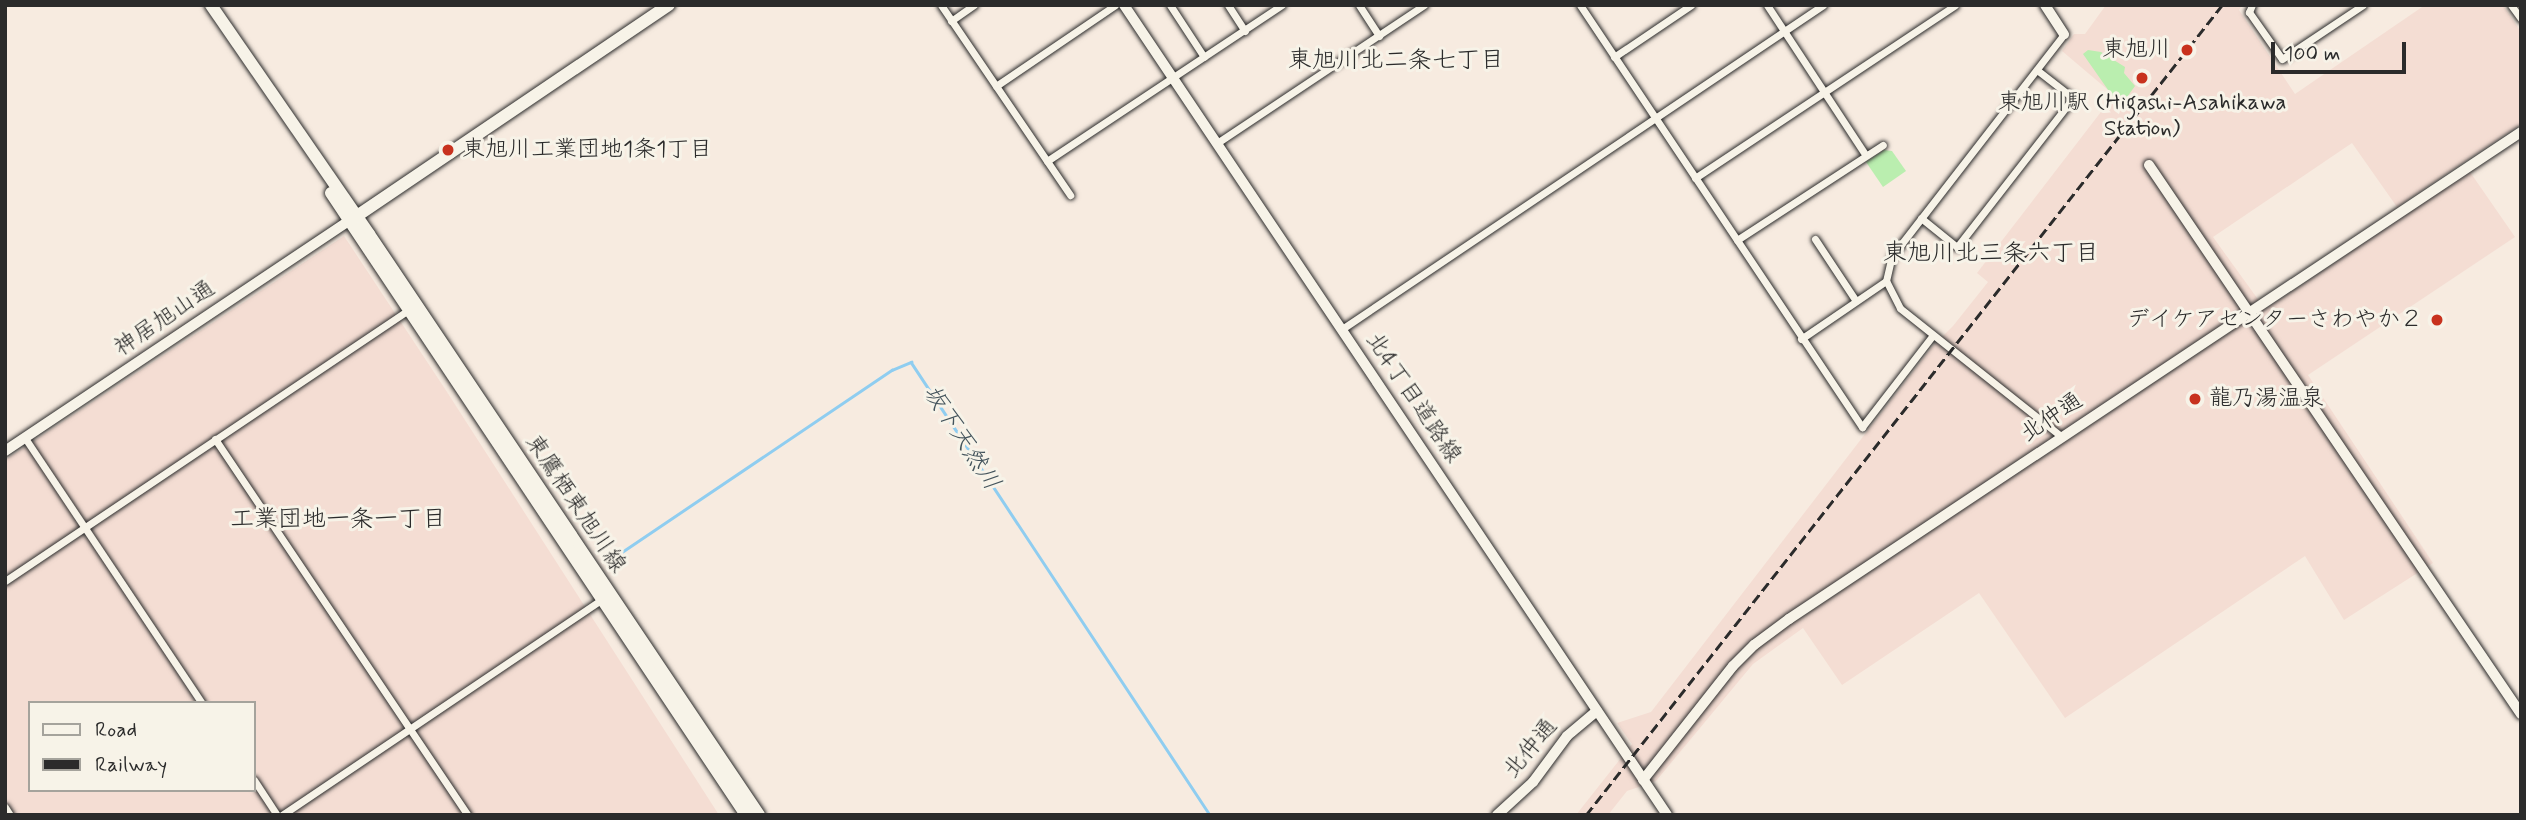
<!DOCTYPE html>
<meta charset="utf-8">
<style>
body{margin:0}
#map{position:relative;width:2526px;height:820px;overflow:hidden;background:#f7ebe0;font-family:Mynerve,"Klee One",sans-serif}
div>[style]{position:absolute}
.built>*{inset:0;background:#f4ddd3}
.green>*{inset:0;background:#baeeaf}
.stream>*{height:2.5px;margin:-1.25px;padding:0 1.25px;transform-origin:1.25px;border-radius:1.25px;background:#8fcdf0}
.roads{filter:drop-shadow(0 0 2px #2b2b2b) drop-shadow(0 0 2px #2b2b2b)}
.street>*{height:7px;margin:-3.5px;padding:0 3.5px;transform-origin:3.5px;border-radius:3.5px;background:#f7f3e8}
.secondary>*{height:10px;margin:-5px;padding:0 5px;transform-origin:5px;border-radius:5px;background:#f7f3e8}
.primary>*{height:12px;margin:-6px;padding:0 6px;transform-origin:6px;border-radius:6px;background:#f7f3e8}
.rail>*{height:2.5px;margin-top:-1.25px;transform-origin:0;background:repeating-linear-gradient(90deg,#2b2b2b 0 10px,transparent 0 15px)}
.dots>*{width:19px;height:19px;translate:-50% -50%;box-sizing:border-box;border:4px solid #f7f3e8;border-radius:50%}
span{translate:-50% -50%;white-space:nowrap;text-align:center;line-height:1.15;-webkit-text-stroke:6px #f7f3e8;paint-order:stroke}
.poi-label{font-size:23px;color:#2b2b2b}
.right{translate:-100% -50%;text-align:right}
.left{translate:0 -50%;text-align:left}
.street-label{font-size:23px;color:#2b2b2b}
.neighbourhood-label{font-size:24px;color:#2b2b2b}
.water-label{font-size:24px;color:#44545c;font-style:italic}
.frame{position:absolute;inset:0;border:7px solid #2b2b2b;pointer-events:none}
.legend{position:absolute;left:28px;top:701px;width:228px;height:91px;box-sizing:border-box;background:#f7f3e8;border:2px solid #a5a39c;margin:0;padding:9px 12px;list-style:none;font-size:21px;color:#2b2b2b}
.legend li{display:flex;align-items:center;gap:14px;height:35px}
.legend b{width:35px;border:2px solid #a5a39c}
.scale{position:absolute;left:2271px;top:42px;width:135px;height:32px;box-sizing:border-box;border:4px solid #2b2b2b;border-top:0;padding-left:9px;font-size:21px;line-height:24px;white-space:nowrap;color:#2b2b2b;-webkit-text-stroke:5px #f7f3e8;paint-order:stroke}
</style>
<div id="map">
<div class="built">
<i style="clip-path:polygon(2106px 5px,2242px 5px,2239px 10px,2295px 94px,2425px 5px,2503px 5px,2521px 32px,2521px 124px,2397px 207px,2352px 143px,2213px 237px,2265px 309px,2470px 172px,2515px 237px,2308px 375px,2433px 563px,2344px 620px,2305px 556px,2065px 718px,1979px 593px,1842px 685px,1803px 628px,1753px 664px,1656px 781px,1627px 791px,1608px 815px,1576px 815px,1632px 744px,1617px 723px,1651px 712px,1932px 347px,1953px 326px,1988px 282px,1977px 273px,2114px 95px,2062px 51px,2074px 34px,2085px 34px)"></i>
<i style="clip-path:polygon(evenodd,344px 236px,447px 392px,719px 815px,5px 815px,5px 460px,344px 236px,30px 703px,254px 703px,254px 790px,30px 790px,30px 703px)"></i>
</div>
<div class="green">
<i style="clip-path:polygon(2088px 50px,2101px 52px,2125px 67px,2124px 73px,2135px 86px,2120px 107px,2083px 54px)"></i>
<i style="clip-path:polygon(1884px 150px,1892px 151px,1906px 171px,1883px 187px,1866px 162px)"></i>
</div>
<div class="stream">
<i style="left:610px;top:560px;width:340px;rotate:-34deg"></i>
<i style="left:892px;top:370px;width:21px;rotate:-23deg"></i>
<i style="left:911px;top:362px;width:543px;rotate:56.57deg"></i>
</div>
<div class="roads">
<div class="street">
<i style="left:941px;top:5px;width:230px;rotate:55.8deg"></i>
<i style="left:1170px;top:5px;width:62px;rotate:56.8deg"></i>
<i style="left:1228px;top:5px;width:31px;rotate:57deg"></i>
<i style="left:1359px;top:5px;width:37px;rotate:57deg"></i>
<i style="left:1580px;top:5px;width:508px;rotate:56.25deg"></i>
<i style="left:1862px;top:427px;width:116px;rotate:-52.3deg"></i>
<i style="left:1767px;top:5px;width:178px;rotate:56.7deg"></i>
<i style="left:2252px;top:5px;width:8px;rotate:113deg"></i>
<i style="left:2249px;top:12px;width:57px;rotate:54.9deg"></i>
<i style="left:2282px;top:59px;width:97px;rotate:-33.7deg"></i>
<i style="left:2511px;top:5px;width:17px;rotate:54deg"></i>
<i style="left:951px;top:21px;width:28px;rotate:-35deg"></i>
<i style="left:1614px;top:57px;width:93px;rotate:-34deg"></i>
<i style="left:996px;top:86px;width:144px;rotate:-34.2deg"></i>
<i style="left:1217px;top:143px;width:249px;rotate:-33.7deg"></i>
<i style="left:1047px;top:161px;width:282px;rotate:-33.6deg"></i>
<i style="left:1695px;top:178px;width:312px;rotate:-33.6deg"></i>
<i style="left:1921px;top:218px;width:46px;rotate:38.9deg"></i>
<i style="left:1957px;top:247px;width:189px;rotate:-52.1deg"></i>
<i style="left:2073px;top:98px;width:46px;rotate:-142.1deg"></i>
<i style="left:1815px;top:239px;width:74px;rotate:56.5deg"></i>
<i style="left:1737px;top:240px;width:174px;rotate:-33.1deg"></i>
<i style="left:1342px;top:329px;width:580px;rotate:-33.96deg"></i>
<i style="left:1801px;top:339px;width:103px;rotate:-34.3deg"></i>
<i style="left:2062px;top:437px;width:207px;rotate:-141.5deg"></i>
<i style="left:1900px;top:308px;width:30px;rotate:-117deg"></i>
<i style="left:1886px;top:281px;width:26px;rotate:-77deg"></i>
<i style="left:1892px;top:256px;width:281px;rotate:-52.2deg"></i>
<i style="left:25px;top:438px;width:319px;rotate:56.3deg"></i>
<i style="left:215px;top:439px;width:453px;rotate:56.1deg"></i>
<i style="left:5px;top:581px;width:488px;rotate:-33.9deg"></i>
<i style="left:254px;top:780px;width:42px;rotate:56.7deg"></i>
<i style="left:5px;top:807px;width:9px;rotate:58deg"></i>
<i style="left:282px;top:815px;width:388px;rotate:-34deg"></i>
</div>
<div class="secondary">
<i style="left:1124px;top:5px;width:975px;rotate:56.16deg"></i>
<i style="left:2045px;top:5px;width:35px;rotate:57deg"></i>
<i style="left:2149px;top:165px;width:663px;rotate:55.88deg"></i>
<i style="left:5px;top:451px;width:412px;rotate:-33.8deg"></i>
<i style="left:1643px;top:780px;width:145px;rotate:-51.7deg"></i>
<i style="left:1733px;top:666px;width:30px;rotate:-45deg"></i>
<i style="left:1754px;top:645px;width:44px;rotate:-36.6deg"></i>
<i style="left:1789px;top:619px;width:879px;rotate:-33.64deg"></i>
<i style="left:1497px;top:815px;width:49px;rotate:-42.5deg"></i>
<i style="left:1533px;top:782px;width:57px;rotate:-53.5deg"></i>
<i style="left:1567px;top:736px;width:39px;rotate:-40deg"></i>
</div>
<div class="primary">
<i style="left:211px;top:5px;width:278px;rotate:55.4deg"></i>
<i style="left:369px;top:234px;width:700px;rotate:56.13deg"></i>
<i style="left:331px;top:193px;width:748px;rotate:56.29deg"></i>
<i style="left:351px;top:220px;width:384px;rotate:-34.1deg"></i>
</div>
</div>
<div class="rail">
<i style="left:1586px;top:815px;width:1030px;rotate:-51.86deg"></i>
</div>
<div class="dots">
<i style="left:2187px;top:50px;background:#c8321e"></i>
<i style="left:2142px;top:78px;background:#c8321e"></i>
<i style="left:448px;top:150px;background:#c8321e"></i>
<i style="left:2437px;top:320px;background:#c8321e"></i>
<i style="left:2195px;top:399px;background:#c8321e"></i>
</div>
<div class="poi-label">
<span class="right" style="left:2171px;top:50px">東旭川</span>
<span style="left:2142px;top:116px">東旭川駅 (Higashi-Asahikawa<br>Station)</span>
<span class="left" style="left:462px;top:150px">東旭川工業団地1条1丁目</span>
<span class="right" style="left:2423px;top:320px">デイケアセンターさわやか２</span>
<span class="left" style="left:2209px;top:399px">龍乃湯温泉</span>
</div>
<div class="street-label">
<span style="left:165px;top:319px;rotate:-34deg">神居旭山通</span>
<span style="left:1413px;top:398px;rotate:56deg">北4丁目道路線</span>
<span style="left:2052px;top:418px;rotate:-34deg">北仲通</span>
<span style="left:575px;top:504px;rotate:56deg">東鷹栖東旭川線</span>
<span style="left:1531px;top:749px;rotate:-50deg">北仲通</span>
</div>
<div class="neighbourhood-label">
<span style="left:1396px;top:61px">東旭川北二条七丁目</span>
<span style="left:1991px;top:254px">東旭川北三条六丁目</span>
<span style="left:338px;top:520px">工業団地一条一丁目</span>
</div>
<div class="water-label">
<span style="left:961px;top:438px;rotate:57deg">坂下天然川</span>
</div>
<div class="frame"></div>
<ul class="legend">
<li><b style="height:9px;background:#f7f3e8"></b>Road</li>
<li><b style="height:9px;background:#2b2b2b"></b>Railway</li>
</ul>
<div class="scale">100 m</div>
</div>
